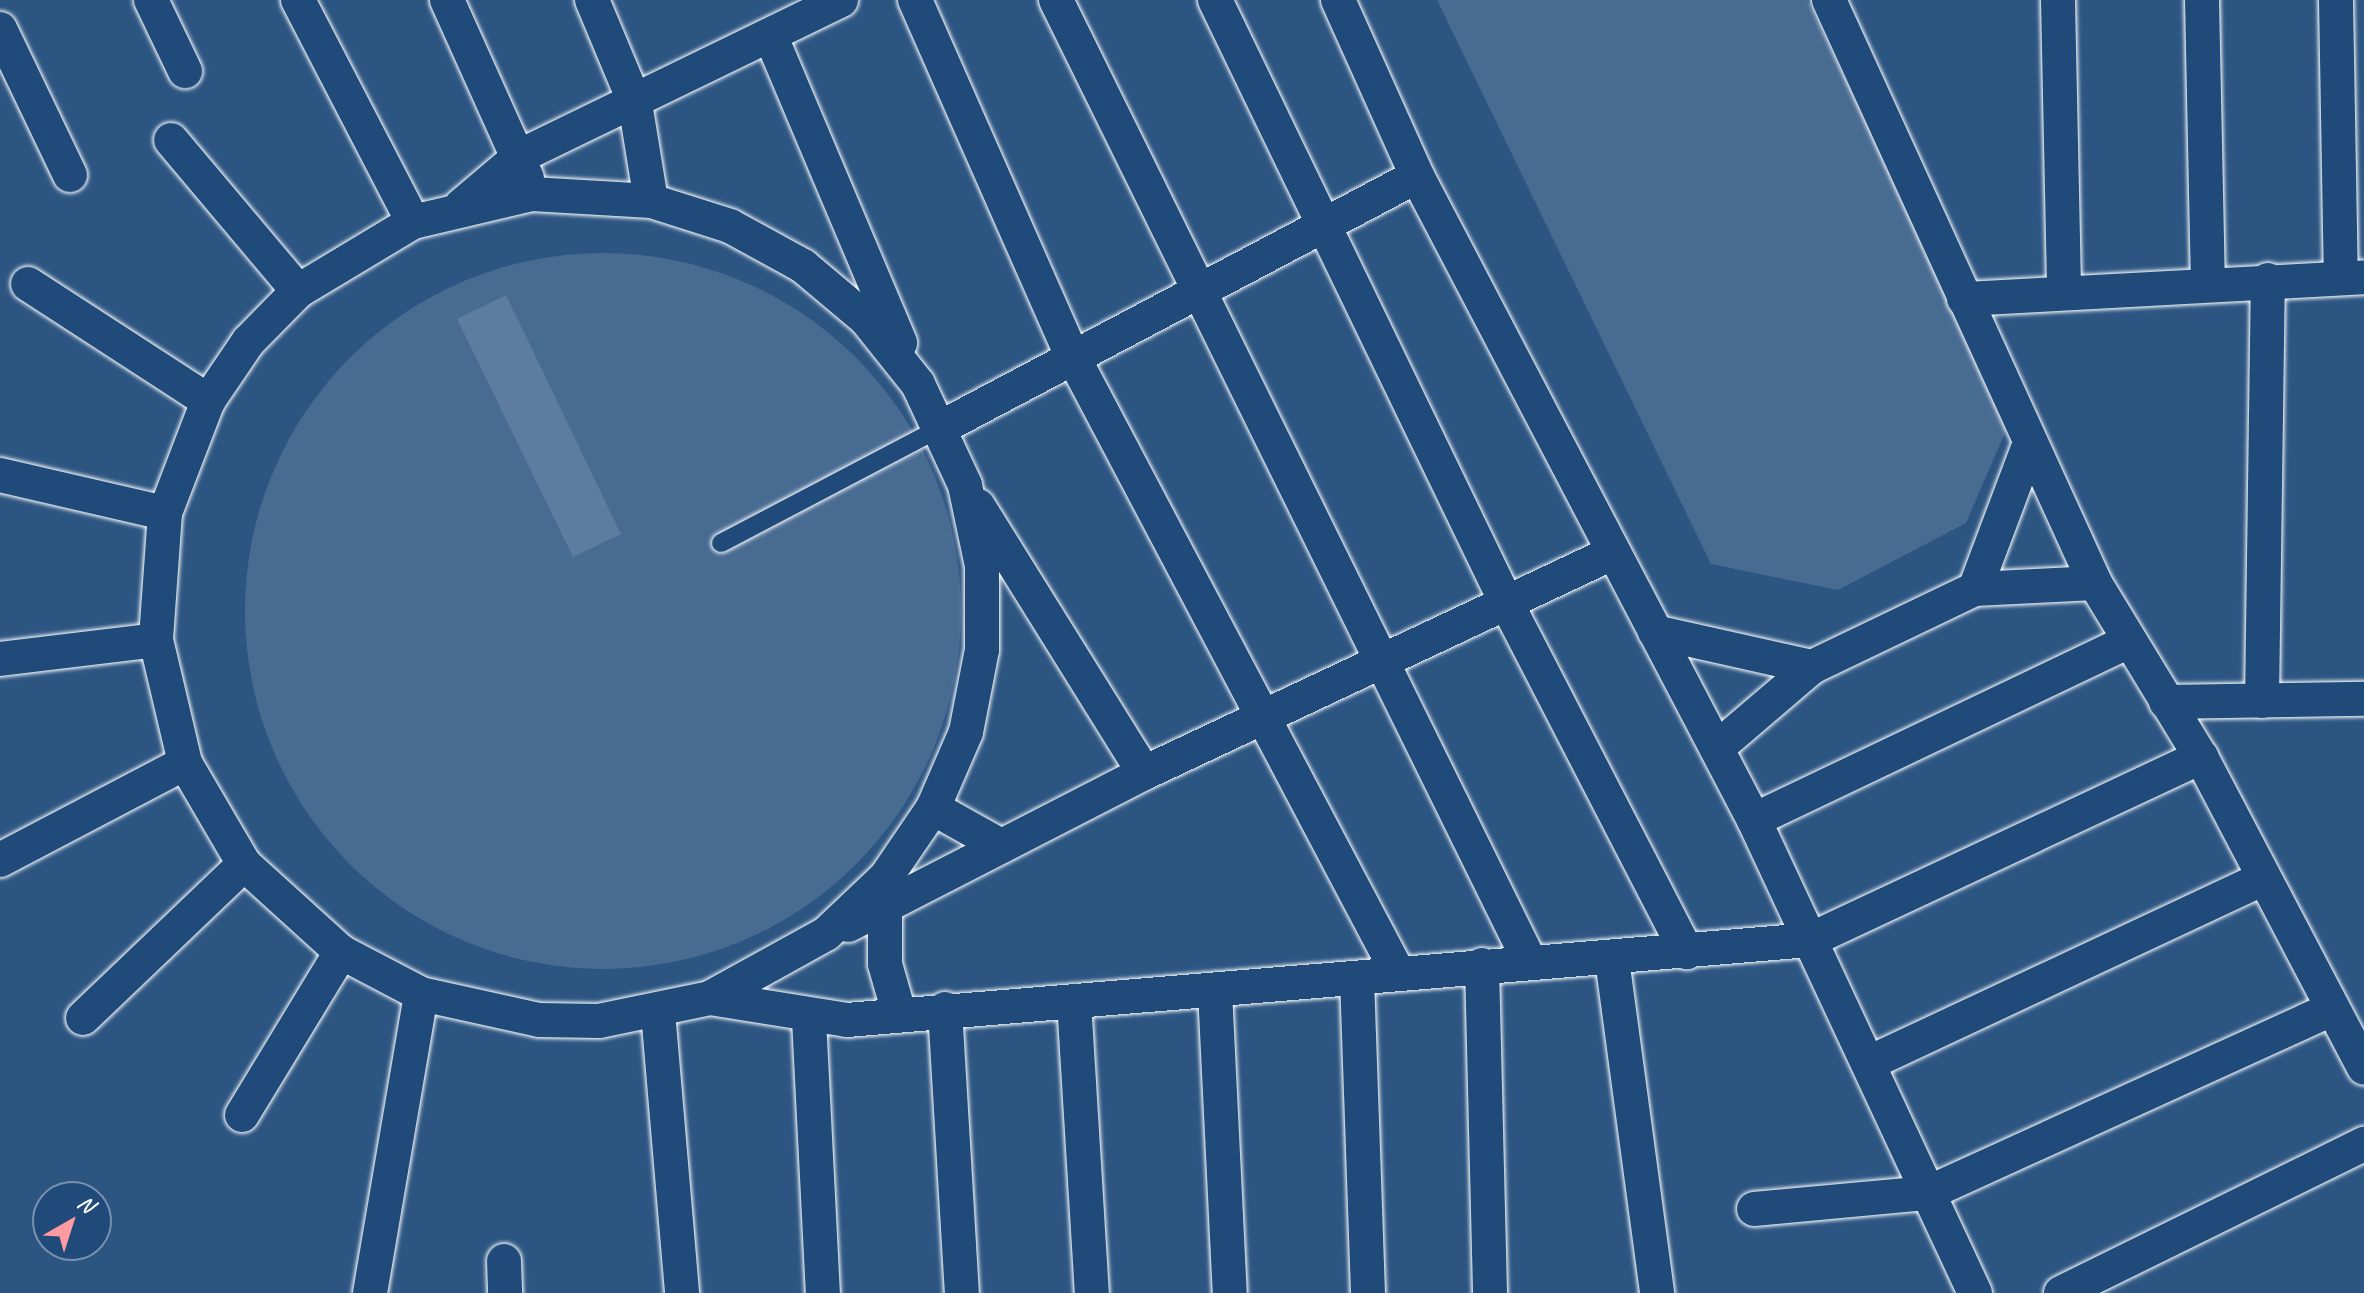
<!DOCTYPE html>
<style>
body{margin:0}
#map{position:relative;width:2364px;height:1293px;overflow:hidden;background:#2c5582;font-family:Caveat,sans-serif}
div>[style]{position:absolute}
.green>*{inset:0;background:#486b92}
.round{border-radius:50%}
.building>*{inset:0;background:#5e7c9f}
.roads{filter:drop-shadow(0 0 2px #fff) drop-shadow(0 0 2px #fff)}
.service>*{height:18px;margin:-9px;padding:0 9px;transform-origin:9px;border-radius:9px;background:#1f4a7a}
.minor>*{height:34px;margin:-17px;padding:0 17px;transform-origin:17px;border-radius:17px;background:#1f4a7a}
span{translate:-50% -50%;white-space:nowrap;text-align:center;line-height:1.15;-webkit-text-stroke:6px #1f4a7a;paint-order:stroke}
.north{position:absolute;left:32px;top:1181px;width:80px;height:80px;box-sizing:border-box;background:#1f4a7a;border:2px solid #7992af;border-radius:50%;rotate:39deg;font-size:22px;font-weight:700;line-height:32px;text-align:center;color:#fff}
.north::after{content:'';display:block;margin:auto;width:28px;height:36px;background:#ff9aa2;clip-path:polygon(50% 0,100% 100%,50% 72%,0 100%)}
</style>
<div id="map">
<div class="green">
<i style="clip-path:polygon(1437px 0,1807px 0,2010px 421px,1966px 523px,1838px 590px,1711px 564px)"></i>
<i class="round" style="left:245px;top:253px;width:716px;height:716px"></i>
</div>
<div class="building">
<i style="clip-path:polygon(506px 295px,621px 534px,573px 557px,457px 319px)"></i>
</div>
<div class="roads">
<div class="service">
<i style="left:721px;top:543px;width:250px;rotate:-27.7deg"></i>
</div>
<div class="minor">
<i style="left:151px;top:0;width:79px;rotate:64.4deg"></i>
<i style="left:298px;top:0;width:250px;rotate:62.6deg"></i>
<i style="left:447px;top:0;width:195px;rotate:65.8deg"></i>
<i style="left:592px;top:0;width:112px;rotate:67.3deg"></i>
<i style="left:635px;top:103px;width:99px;rotate:80.7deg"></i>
<i style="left:915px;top:0;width:386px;rotate:66.2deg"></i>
<i style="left:1071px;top:353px;width:701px;rotate:62.19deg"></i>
<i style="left:1056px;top:0;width:1072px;rotate:63.77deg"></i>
<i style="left:1215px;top:0;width:671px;rotate:64.2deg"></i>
<i style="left:1507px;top:604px;width:392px;rotate:62.7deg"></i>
<i style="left:1338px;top:0;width:193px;rotate:65.8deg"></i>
<i style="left:1417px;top:176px;width:727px;rotate:62.38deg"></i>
<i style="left:1754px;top:820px;width:522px;rotate:64.96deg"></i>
<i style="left:1829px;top:0;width:641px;rotate:65.47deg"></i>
<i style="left:2095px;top:583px;width:204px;rotate:58.7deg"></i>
<i style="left:2201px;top:757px;width:351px;rotate:62.3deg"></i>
<i style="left:2058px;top:0;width:290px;rotate:88.8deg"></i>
<i style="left:2202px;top:0;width:283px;rotate:88.8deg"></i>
<i style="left:2336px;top:0;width:278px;rotate:89deg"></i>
<i style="left:0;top:29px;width:162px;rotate:64.4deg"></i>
<i style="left:771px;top:37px;width:332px;rotate:67.1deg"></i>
<i style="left:171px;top:140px;width:197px;rotate:49.9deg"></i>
<i style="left:461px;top:206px;width:77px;rotate:-40.3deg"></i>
<i style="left:520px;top:156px;width:357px;rotate:-25.9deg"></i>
<i style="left:28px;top:284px;width:215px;rotate:33deg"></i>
<i style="left:1964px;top:299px;width:401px;rotate:-3.1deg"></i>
<i style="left:942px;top:427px;width:537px;rotate:-27.85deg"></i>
<i style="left:0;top:475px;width:169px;rotate:13deg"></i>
<i style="left:978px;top:506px;width:314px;rotate:58.1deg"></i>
<i style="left:1975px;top:589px;width:151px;rotate:-69.4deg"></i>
<i style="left:1655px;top:632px;width:161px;rotate:12.6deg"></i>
<i style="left:0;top:659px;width:157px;rotate:-6.9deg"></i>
<i style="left:2262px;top:701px;width:421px;rotate:-89.2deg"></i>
<i style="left:2166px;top:702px;width:198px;rotate:-0.9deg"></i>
<i style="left:1717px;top:748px;width:125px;rotate:-40.5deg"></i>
<i style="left:1812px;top:667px;width:181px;rotate:-25.6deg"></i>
<i style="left:1975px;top:589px;width:120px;rotate:-2.9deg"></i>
<i style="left:933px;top:808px;width:78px;rotate:29.2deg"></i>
<i style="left:1754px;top:820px;width:414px;rotate:-25.5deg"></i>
<i style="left:0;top:860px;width:209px;rotate:-27.7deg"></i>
<i style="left:885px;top:892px;width:72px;rotate:90deg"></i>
<i style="left:885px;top:964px;width:51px;rotate:74.1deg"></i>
<i style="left:848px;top:925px;width:333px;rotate:-27.2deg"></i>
<i style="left:1144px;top:773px;width:515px;rotate:-25.17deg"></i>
<i style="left:1612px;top:959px;width:337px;rotate:82.3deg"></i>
<i style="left:1482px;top:965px;width:328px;rotate:88.6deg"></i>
<i style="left:1357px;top:978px;width:315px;rotate:88deg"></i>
<i style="left:1215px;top:991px;width:302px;rotate:87.2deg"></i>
<i style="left:710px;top:998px;width:132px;rotate:-28.9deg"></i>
<i style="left:826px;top:934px;width:83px;rotate:-43.5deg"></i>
<i style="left:886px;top:877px;width:83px;rotate:-55.7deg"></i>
<i style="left:933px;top:808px;width:83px;rotate:-66.5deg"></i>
<i style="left:966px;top:732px;width:84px;rotate:-79deg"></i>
<i style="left:982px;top:650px;width:84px;rotate:-90deg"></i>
<i style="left:982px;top:566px;width:83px;rotate:-101.9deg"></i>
<i style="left:965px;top:485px;width:111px;rotate:-115deg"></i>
<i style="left:918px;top:384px;width:83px;rotate:-128.7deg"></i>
<i style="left:866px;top:319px;width:82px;rotate:-139.9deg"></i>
<i style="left:803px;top:266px;width:83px;rotate:-151.3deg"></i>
<i style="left:730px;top:226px;width:83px;rotate:-162.4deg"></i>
<i style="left:651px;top:201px;width:119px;rotate:-176.6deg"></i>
<i style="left:532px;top:194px;width:122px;rotate:166.8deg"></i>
<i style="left:413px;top:222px;width:134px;rotate:149deg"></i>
<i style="left:298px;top:291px;width:71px;rotate:134.4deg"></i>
<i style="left:248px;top:342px;width:71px;rotate:124.1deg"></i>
<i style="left:208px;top:401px;width:120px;rotate:111deg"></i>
<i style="left:165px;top:513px;width:127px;rotate:94.1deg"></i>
<i style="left:156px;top:640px;width:126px;rotate:76.7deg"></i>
<i style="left:185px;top:763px;width:117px;rotate:59.7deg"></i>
<i style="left:244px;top:864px;width:131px;rotate:42.2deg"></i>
<i style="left:341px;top:952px;width:90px;rotate:27.7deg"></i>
<i style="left:421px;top:994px;width:121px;rotate:12.4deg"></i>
<i style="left:539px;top:1020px;width:60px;rotate:1deg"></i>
<i style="left:599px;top:1021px;width:113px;rotate:-11.7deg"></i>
<i style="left:710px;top:998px;width:139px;rotate:9.1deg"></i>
<i style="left:847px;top:1020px;width:966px;rotate:-4.75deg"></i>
<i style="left:1810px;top:940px;width:432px;rotate:-25.1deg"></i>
<i style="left:1074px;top:1001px;width:293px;rotate:86.5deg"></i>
<i style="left:945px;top:1009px;width:285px;rotate:86.6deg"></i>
<i style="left:658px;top:1012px;width:282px;rotate:85.1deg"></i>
<i style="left:83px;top:1018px;width:223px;rotate:-43.7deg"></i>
<i style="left:809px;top:1019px;width:274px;rotate:87.1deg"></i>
<i style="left:1869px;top:1063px;width:436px;rotate:-25.1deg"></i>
<i style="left:242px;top:1115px;width:191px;rotate:-58.7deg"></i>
<i style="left:1754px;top:1209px;width:175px;rotate:-5.3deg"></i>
<i style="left:1928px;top:1193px;width:444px;rotate:-24.5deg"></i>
<i style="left:504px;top:1261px;width:32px;rotate:88deg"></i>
<i style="left:370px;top:1293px;width:303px;rotate:-80.3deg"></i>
<i style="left:2061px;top:1293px;width:338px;rotate:-26.2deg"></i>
</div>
</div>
<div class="north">N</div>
</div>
